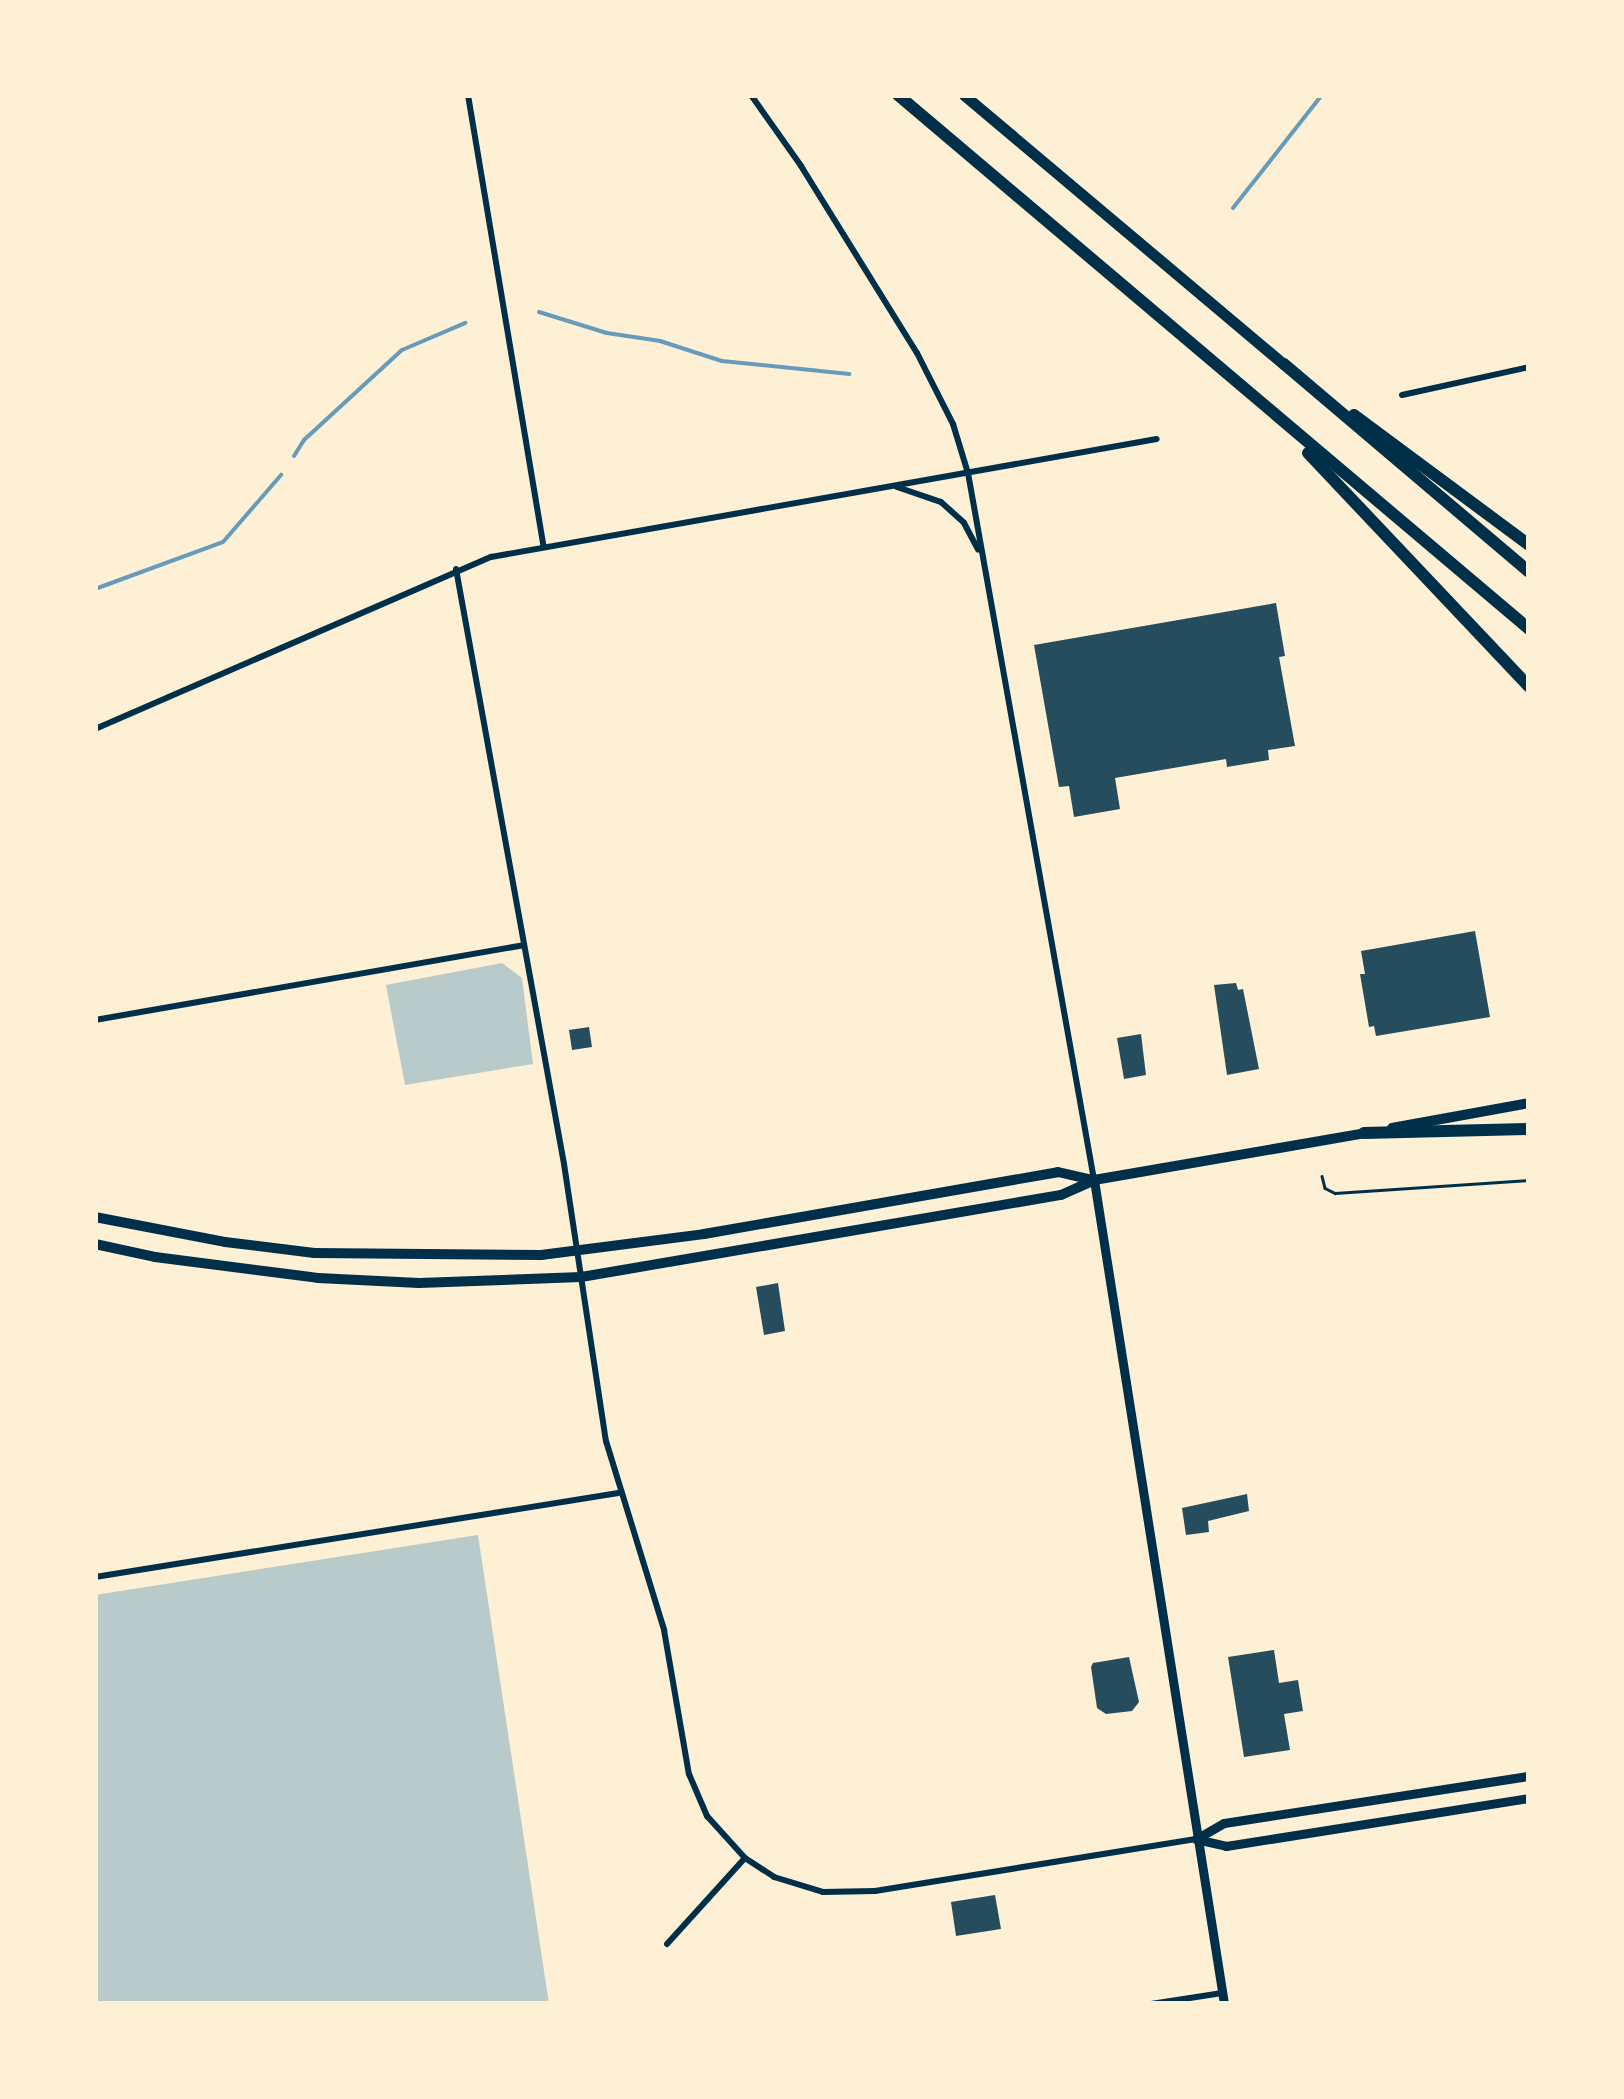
<!DOCTYPE html>
<style>
body{margin:0}
#map{position:relative;width:1624px;height:2099px;overflow:hidden;background:#fdf0d5;font-family:"Archivo Narrow",sans-serif}
div>[style]{position:absolute}
.green>*{inset:0;background:#b9caca}
.stream>*{height:4px;margin:-2px;padding:0 2px;transform-origin:2px;border-radius:2px;background:#669bbc}
.building>*{inset:0;background:#264d5e}
.path>*{height:2.5px;margin:-1.25px;padding:0 1.25px;transform-origin:1.25px;border-radius:1.25px;background:#003049}
.minor>*{height:6px;margin:-3px;padding:0 3px;transform-origin:3px;border-radius:3px;background:#003049}
.tertiary>*{height:9px;margin:-4.5px;padding:0 4.5px;transform-origin:4.5px;border-radius:4.5px;background:#003049}
.secondary>*{height:10px;margin:-5px;padding:0 5px;transform-origin:5px;border-radius:5px;background:#003049}
.trunk>*{height:11px;margin:-5.5px;padding:0 5.5px;transform-origin:5.5px;border-radius:5.5px;background:#003049}
.motorway>*{height:12px;margin:-6px;padding:0 6px;transform-origin:6px;border-radius:6px;background:#003049}
span{translate:-50% -50%;white-space:nowrap;text-align:center;line-height:1.15;-webkit-text-stroke:8px #fdf0d5;paint-order:stroke}
.frame{position:absolute;inset:0;border:98px solid #fdf0d5;pointer-events:none}
</style>
<div id="map">
<div class="green">
<i style="clip-path:polygon(502px 963px,522px 978px,533px 1064px,405px 1085px,386px 985px)"></i>
<i style="clip-path:polygon(478px 1535px,549px 2004px,95px 2004px,95px 1595px)"></i>
</div>
<div class="stream">
<i style="left:1233px;top:208px;width:144px;rotate:-51.8deg"></i>
<i style="left:539px;top:312px;width:71px;rotate:17.2deg"></i>
<i style="left:607px;top:333px;width:54px;rotate:8.6deg"></i>
<i style="left:660px;top:341px;width:65px;rotate:17.9deg"></i>
<i style="left:722px;top:361px;width:128px;rotate:5.8deg"></i>
<i style="left:294px;top:456px;width:19px;rotate:-58deg"></i>
<i style="left:304px;top:440px;width:133px;rotate:-42.6deg"></i>
<i style="left:402px;top:350px;width:69px;rotate:-23.2deg"></i>
<i style="left:95px;top:589px;width:136px;rotate:-20.2deg"></i>
<i style="left:223px;top:542px;width:89px;rotate:-49.1deg"></i>
</div>
<div class="building">
<i style="clip-path:polygon(1276px 603px,1285px 656px,1279px 657px,1295px 746px,1268px 750px,1269px 760px,1227px 767px,1226px 759px,1115px 778px,1120px 809px,1074px 817px,1069px 786px,1059px 787px,1034px 645px)"></i>
<i style="clip-path:polygon(1475px 931px,1490px 1017px,1376px 1036px,1374px 1026px,1369px 1027px,1360px 974px,1365px 974px,1361px 951px)"></i>
<i style="clip-path:polygon(1236px 983px,1238px 990px,1243px 989px,1259px 1069px,1227px 1075px,1214px 985px)"></i>
<i style="clip-path:polygon(589px 1027px,592px 1047px,572px 1050px,569px 1030px)"></i>
<i style="clip-path:polygon(1141px 1034px,1146px 1075px,1124px 1079px,1117px 1038px)"></i>
<i style="clip-path:polygon(778px 1283px,785px 1331px,764px 1335px,756px 1287px)"></i>
<i style="clip-path:polygon(1247px 1494px,1249px 1511px,1208px 1521px,1209px 1532px,1186px 1535px,1182px 1508px)"></i>
<i style="clip-path:polygon(1274px 1650px,1279px 1683px,1298px 1680px,1303px 1711px,1284px 1714px,1290px 1750px,1244px 1757px,1228px 1657px)"></i>
<i style="clip-path:polygon(1129px 1657px,1139px 1702px,1132px 1711px,1106px 1714px,1097px 1708px,1091px 1667px,1093px 1663px)"></i>
<i style="clip-path:polygon(995px 1895px,1001px 1929px,956px 1936px,951px 1902px)"></i>
</div>
<div class="path">
<i style="left:1322px;top:1176px;width:12px;rotate:76deg"></i>
<i style="left:1325px;top:1188px;width:11px;rotate:27deg"></i>
<i style="left:1335px;top:1193px;width:194px;rotate:-3.8deg"></i>
</div>
<div class="minor">
<i style="left:468px;top:95px;width:458px;rotate:80.5deg"></i>
<i style="left:751px;top:95px;width:87px;rotate:54.8deg"></i>
<i style="left:801px;top:166px;width:220px;rotate:58.2deg"></i>
<i style="left:917px;top:353px;width:80px;rotate:63.1deg"></i>
<i style="left:953px;top:424px;width:51px;rotate:73deg"></i>
<i style="left:968px;top:473px;width:718px;rotate:79.89deg"></i>
<i style="left:1402px;top:395px;width:130px;rotate:-12.4deg"></i>
<i style="left:897px;top:487px;width:46px;rotate:18.8deg"></i>
<i style="left:941px;top:502px;width:31px;rotate:42deg"></i>
<i style="left:964px;top:523px;width:30px;rotate:62deg"></i>
<i style="left:456px;top:569px;width:605px;rotate:79.71deg"></i>
<i style="left:564px;top:1164px;width:280px;rotate:81.4deg"></i>
<i style="left:606px;top:1441px;width:198px;rotate:72.9deg"></i>
<i style="left:664px;top:1630px;width:146px;rotate:80.2deg"></i>
<i style="left:689px;top:1774px;width:46px;rotate:66.8deg"></i>
<i style="left:707px;top:1816px;width:57px;rotate:47.9deg"></i>
<i style="left:745px;top:1858px;width:35px;rotate:33deg"></i>
<i style="left:774px;top:1877px;width:51px;rotate:17deg"></i>
<i style="left:823px;top:1892px;width:52px;rotate:-1.1deg"></i>
<i style="left:875px;top:1891px;width:325px;rotate:-9.2deg"></i>
<i style="left:95px;top:729px;width:432px;rotate:-23.5deg"></i>
<i style="left:491px;top:557px;width:676px;rotate:-10.05deg"></i>
<i style="left:95px;top:1020px;width:435px;rotate:-9.9deg"></i>
<i style="left:95px;top:1577px;width:530px;rotate:-9.12deg"></i>
<i style="left:667px;top:1944px;width:116px;rotate:-47.8deg"></i>
<i style="left:1151px;top:2004px;width:72px;rotate:-8.8deg"></i>
</div>
<div class="tertiary">
<i style="left:1094px;top:1180px;width:834px;rotate:81.03deg"></i>
<i style="left:1196px;top:1839px;width:32px;rotate:-30deg"></i>
<i style="left:1224px;top:1823px;width:309px;rotate:-8.8deg"></i>
<i style="left:1196px;top:1839px;width:31px;rotate:13deg"></i>
<i style="left:1226px;top:1846px;width:307px;rotate:-9deg"></i>
</div>
<div class="secondary">
<i style="left:1392px;top:1128px;width:139px;rotate:-10.3deg"></i>
<i style="left:95px;top:1217px;width:132px;rotate:10.9deg"></i>
<i style="left:225px;top:1242px;width:90px;rotate:7deg"></i>
<i style="left:314px;top:1253px;width:227px;rotate:0.5deg"></i>
<i style="left:541px;top:1255px;width:164px;rotate:-7.3deg"></i>
<i style="left:704px;top:1234px;width:359px;rotate:-9.9deg"></i>
<i style="left:1058px;top:1172px;width:36px;rotate:13deg"></i>
<i style="left:95px;top:1244px;width:61px;rotate:12.2deg"></i>
<i style="left:155px;top:1257px;width:164px;rotate:7.3deg"></i>
<i style="left:318px;top:1278px;width:101px;rotate:2.8deg"></i>
<i style="left:419px;top:1283px;width:162px;rotate:-2.1deg"></i>
<i style="left:581px;top:1277px;width:487px;rotate:-9.7deg"></i>
<i style="left:1061px;top:1195px;width:36px;rotate:-24deg"></i>
<i style="left:1094px;top:1180px;width:281px;rotate:-9.8deg"></i>
</div>
<div class="trunk">
<i style="left:964px;top:95px;width:418px;rotate:40.1deg"></i>
</div>
<div class="motorway">
<i style="left:898px;top:95px;width:827px;rotate:40.24deg"></i>
<i style="left:1284px;top:364px;width:321px;rotate:40.3deg"></i>
<i style="left:1354px;top:415px;width:218px;rotate:36.6deg"></i>
<i style="left:1308px;top:453px;width:322px;rotate:46.6deg"></i>
<i style="left:1364px;top:1133px;width:165px;rotate:-1.4deg"></i>
</div>
<div class="frame"></div>
</div>
